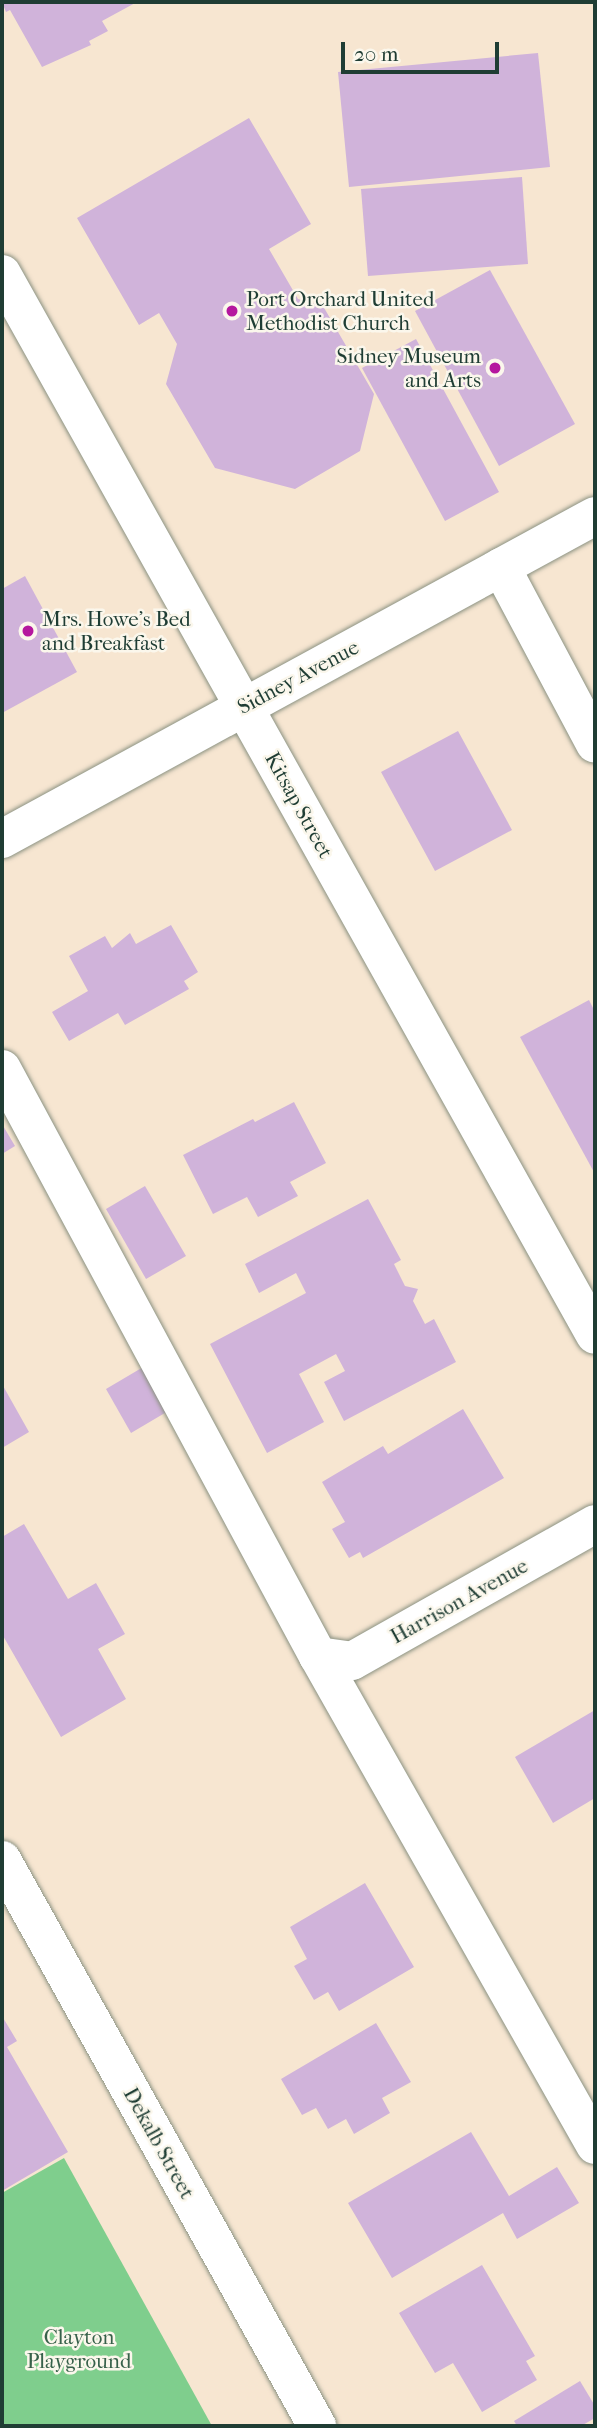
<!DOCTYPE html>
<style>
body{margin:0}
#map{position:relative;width:597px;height:2428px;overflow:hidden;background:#f7e6d1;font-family:"IM FELL French Canon",serif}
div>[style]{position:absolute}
.green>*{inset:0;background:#7fce8d}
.building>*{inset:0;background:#d0b3da}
.roads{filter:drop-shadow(0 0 2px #8b9282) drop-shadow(0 0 2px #8b9282)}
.minor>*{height:38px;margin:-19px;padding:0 19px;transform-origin:19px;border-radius:19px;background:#fff}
.major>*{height:38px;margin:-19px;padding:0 19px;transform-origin:19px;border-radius:19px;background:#fff}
.dots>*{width:19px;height:19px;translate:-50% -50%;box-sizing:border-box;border:4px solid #fbf7ec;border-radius:50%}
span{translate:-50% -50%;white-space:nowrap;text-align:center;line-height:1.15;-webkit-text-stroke:5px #fbf7ec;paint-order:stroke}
.poi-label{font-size:21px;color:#1f3d34}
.left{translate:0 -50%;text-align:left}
.right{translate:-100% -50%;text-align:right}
.street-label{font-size:21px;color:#1f3d34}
.park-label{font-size:21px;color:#37614a}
.frame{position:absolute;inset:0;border:4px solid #1f3d34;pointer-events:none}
.scale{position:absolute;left:341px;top:42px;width:158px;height:32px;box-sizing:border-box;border:4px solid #1f3d34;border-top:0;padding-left:9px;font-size:21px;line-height:24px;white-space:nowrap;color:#1f3d34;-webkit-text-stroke:5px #fbf7ec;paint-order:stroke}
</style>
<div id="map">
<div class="green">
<i style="clip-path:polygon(64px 2158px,212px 2426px,2px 2426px,2px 2193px)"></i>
</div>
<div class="building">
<i style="clip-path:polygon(2px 2px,137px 2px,102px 21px,108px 31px,89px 41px,91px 45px,42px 67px,10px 10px,6px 12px)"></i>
<i style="clip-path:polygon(538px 53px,550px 167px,349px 187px,338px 72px)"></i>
<i style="clip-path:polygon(249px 118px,311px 224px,269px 249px,298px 299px,323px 306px,374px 394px,360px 451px,295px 489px,215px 468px,166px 384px,177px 344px,159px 313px,139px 325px,77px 218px)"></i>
<i style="clip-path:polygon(522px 177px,528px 264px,368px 276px,361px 189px)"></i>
<i style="clip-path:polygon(490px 270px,575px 424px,499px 466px,415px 311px)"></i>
<i style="clip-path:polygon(416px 339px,499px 492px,445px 521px,362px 368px)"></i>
<i style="clip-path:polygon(25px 576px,77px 672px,2px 713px,2px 589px)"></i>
<i style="clip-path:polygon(458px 731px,512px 830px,435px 871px,381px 772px)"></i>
<i style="clip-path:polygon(171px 925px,198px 972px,184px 981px,189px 989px,125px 1025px,118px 1013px,69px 1041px,52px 1012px,88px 991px,69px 956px,105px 936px,112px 948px,130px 933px,136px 944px)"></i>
<i style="clip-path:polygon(589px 1000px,595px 1012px,595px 1174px,520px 1037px)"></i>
<i style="clip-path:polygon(294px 1102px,326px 1163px,290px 1182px,298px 1196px,258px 1217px,247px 1197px,213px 1214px,183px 1155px,253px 1119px,255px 1122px)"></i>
<i style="clip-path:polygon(2px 1124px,15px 1146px,2px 1154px)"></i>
<i style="clip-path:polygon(145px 1186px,186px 1256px,146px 1279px,106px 1209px)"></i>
<i style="clip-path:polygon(368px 1199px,401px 1260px,394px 1264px,405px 1286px,418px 1289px,413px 1301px,425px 1324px,434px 1319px,456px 1362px,344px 1421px,324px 1382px,345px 1371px,336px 1354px,299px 1374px,324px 1422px,267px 1453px,210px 1344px,306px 1293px,296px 1273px,259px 1293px,245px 1264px)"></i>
<i style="clip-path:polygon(150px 1363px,175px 1407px,131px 1433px,106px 1389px)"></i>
<i style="clip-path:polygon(2px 1384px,29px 1432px,2px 1448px)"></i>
<i style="clip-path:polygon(463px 1409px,504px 1478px,363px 1558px,360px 1552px,349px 1558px,332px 1529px,345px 1522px,322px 1482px,383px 1446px,388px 1454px)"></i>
<i style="clip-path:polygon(24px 1524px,68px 1599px,96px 1583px,125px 1634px,98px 1649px,126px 1699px,61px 1737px,2px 1634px,2px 1537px)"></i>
<i style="clip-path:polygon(595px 1710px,595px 1798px,553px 1823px,515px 1757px)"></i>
<i style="clip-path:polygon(365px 1883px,414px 1967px,339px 2011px,328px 1992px,314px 2000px,294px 1966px,307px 1959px,290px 1927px)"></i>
<i style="clip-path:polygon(2px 2016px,17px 2041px,7px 2047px,68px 2152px,2px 2191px)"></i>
<i style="clip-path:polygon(376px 2023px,411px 2082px,382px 2098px,390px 2113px,354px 2134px,346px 2119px,328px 2129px,316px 2108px,302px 2115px,281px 2079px)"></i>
<i style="clip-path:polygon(471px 2132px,509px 2196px,557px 2167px,579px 2203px,517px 2239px,503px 2213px,392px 2278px,348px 2203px)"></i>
<i style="clip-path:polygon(482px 2265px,535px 2356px,526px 2361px,537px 2380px,482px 2412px,453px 2363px,435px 2373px,399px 2313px)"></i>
<i style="clip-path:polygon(580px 2381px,595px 2406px,595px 2418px,581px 2426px,517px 2426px,514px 2421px)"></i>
</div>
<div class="roads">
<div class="minor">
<i style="left:2px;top:274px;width:1215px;rotate:60.8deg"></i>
<i style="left:501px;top:567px;width:200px;rotate:62deg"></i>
<i style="left:2px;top:1069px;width:667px;rotate:61.71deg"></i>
<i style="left:318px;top:1656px;width:562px;rotate:60.47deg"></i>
<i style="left:318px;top:1656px;width:34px;rotate:8deg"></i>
<i style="left:352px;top:1661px;width:279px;rotate:-29.4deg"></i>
<i style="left:2px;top:1860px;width:648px;rotate:60.9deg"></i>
</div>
<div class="major">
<i style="left:2px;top:839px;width:675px;rotate:-28.58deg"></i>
</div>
</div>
<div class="dots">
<i style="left:232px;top:311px;background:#b5179e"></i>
<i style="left:495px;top:368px;background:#b5179e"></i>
<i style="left:28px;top:631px;background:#b5179e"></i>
</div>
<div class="poi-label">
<span class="left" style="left:246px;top:311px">Port Orchard United<br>Methodist Church</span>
<span class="right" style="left:481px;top:368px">Sidney Museum<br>and Arts</span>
<span class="left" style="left:42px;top:631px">Mrs. Howe's Bed<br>and Breakfast</span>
</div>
<div class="street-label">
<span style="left:298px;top:677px;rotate:-28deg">Sidney Avenue</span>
<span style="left:299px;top:805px;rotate:61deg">Kitsap Street</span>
<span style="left:459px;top:1601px;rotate:-29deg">Harrison Avenue</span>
<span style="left:159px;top:2143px;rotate:61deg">Dekalb Street</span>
</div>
<div class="park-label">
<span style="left:79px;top:2349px">Clayton<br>Playground</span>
</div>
<div class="frame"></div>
<div class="scale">20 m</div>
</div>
